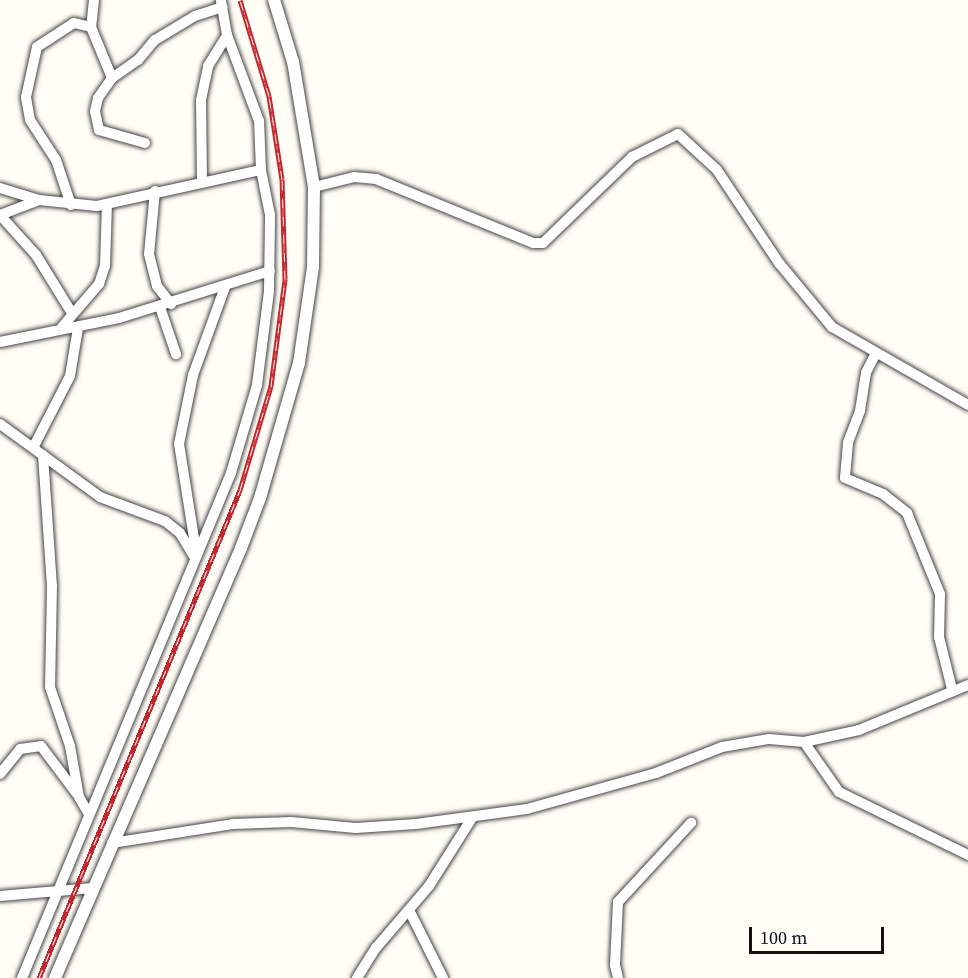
<!DOCTYPE html>
<style>
body{margin:0}
#map{position:relative;width:968px;height:978px;overflow:hidden;background:#fffdf5;font-family:"Source Serif 4",serif}
div>[style]{position:absolute}
.roads{filter:drop-shadow(0 0 2px #444) drop-shadow(0 0 2px #444)}
.minor>*{height:10px;margin:-5px;padding:0 5px;transform-origin:5px;border-radius:5px;background:#fff}
.tertiary>*{height:12px;margin:-6px;padding:0 6px;transform-origin:6px;border-radius:6px;background:#fff}
.rail>*{height:5px;margin-top:-2.5px;transform-origin:0;background:repeating-linear-gradient(90deg,#fff 0 9px,#c4262e 0 18px);box-sizing:border-box;border-block:2px solid #c4262e}
span{translate:-50% -50%;white-space:nowrap;text-align:center;line-height:1.15;-webkit-text-stroke:6px #fff;paint-order:stroke}
.scale{position:absolute;left:749px;top:927px;width:135px;height:27px;box-sizing:border-box;border:3px solid #111;border-top:0;padding-left:8px;font-size:18px;line-height:21px;white-space:nowrap;color:#111;-webkit-text-stroke:4px #fff;paint-order:stroke}
</style>
<div id="map">
<div class="roads">
<div class="minor">
<i style="left:94px;top:0;width:27px;rotate:96deg"></i>
<i style="left:91px;top:27px;width:55px;rotate:67.6deg"></i>
<i style="left:145px;top:143px;width:48px;rotate:-164.2deg"></i>
<i style="left:99px;top:130px;width:19px;rotate:-102deg"></i>
<i style="left:95px;top:111px;width:13px;rotate:-77deg"></i>
<i style="left:98px;top:98px;width:24px;rotate:-55deg"></i>
<i style="left:112px;top:78px;width:32px;rotate:-35deg"></i>
<i style="left:138px;top:60px;width:26px;rotate:-50deg"></i>
<i style="left:155px;top:40px;width:47px;rotate:-31deg"></i>
<i style="left:195px;top:16px;width:29px;rotate:-18deg"></i>
<i style="left:202px;top:181px;width:81px;rotate:-90.7deg"></i>
<i style="left:201px;top:100px;width:35px;rotate:-78deg"></i>
<i style="left:208px;top:66px;width:36px;rotate:-58deg"></i>
<i style="left:314px;top:187px;width:41px;rotate:-14deg"></i>
<i style="left:354px;top:177px;width:22px;rotate:5deg"></i>
<i style="left:376px;top:179px;width:170px;rotate:22.2deg"></i>
<i style="left:533px;top:243px;width:10px"></i>
<i style="left:543px;top:243px;width:124px;rotate:-44deg"></i>
<i style="left:632px;top:157px;width:51px;rotate:-26.6deg"></i>
<i style="left:678px;top:134px;width:53px;rotate:42.7deg"></i>
<i style="left:717px;top:170px;width:112px;rotate:56.3deg"></i>
<i style="left:779px;top:263px;width:83px;rotate:50.4deg"></i>
<i style="left:832px;top:327px;width:157px;rotate:29.8deg"></i>
<i style="left:0;top:188px;width:41px;rotate:17.1deg"></i>
<i style="left:39px;top:200px;width:58px;rotate:5.9deg"></i>
<i style="left:97px;top:206px;width:168px;rotate:-12.4deg"></i>
<i style="left:155px;top:191px;width:63px;rotate:95.4deg"></i>
<i style="left:149px;top:254px;width:33px;rotate:76deg"></i>
<i style="left:157px;top:286px;width:23px;rotate:52deg"></i>
<i style="left:39px;top:200px;width:42px;rotate:159deg"></i>
<i style="left:0;top:215px;width:54px;rotate:48deg"></i>
<i style="left:36px;top:255px;width:68px;rotate:58.2deg"></i>
<i style="left:71px;top:205px;width:47px;rotate:-108.4deg"></i>
<i style="left:56px;top:160px;width:48px;rotate:-123deg"></i>
<i style="left:30px;top:120px;width:23px;rotate:-100deg"></i>
<i style="left:26px;top:97px;width:51px;rotate:-77.6deg"></i>
<i style="left:37px;top:47px;width:44px;rotate:-33deg"></i>
<i style="left:74px;top:23px;width:17px;rotate:13deg"></i>
<i style="left:160px;top:307px;width:50px;rotate:71.2deg"></i>
<i style="left:62px;top:327px;width:57px;rotate:-49.3deg"></i>
<i style="left:99px;top:284px;width:19px;rotate:-72deg"></i>
<i style="left:105px;top:266px;width:62px;rotate:-88.2deg"></i>
<i style="left:0;top:342px;width:121px;rotate:-11.4deg"></i>
<i style="left:119px;top:318px;width:158px;rotate:-17.3deg"></i>
<i style="left:876px;top:353px;width:22px;rotate:117deg"></i>
<i style="left:866px;top:373px;width:38px;rotate:99deg"></i>
<i style="left:860px;top:411px;width:34px;rotate:111deg"></i>
<i style="left:848px;top:443px;width:35px;rotate:95deg"></i>
<i style="left:845px;top:478px;width:41px;rotate:22.8deg"></i>
<i style="left:883px;top:494px;width:31px;rotate:38deg"></i>
<i style="left:907px;top:513px;width:87px;rotate:67.8deg"></i>
<i style="left:940px;top:594px;width:43px;rotate:91.3deg"></i>
<i style="left:939px;top:637px;width:54px;rotate:76deg"></i>
<i style="left:0;top:424px;width:124px;rotate:36.1deg"></i>
<i style="left:100px;top:497px;width:69px;rotate:20.3deg"></i>
<i style="left:165px;top:521px;width:19px;rotate:39deg"></i>
<i style="left:180px;top:533px;width:27px;rotate:59deg"></i>
<i style="left:34px;top:446px;width:79px;rotate:-62.8deg"></i>
<i style="left:70px;top:376px;width:49px;rotate:-80.5deg"></i>
<i style="left:43px;top:455px;width:131px;rotate:86.1deg"></i>
<i style="left:52px;top:586px;width:101px;rotate:91.1deg"></i>
<i style="left:50px;top:687px;width:62px;rotate:71.3deg"></i>
<i style="left:70px;top:746px;width:52px;rotate:80deg"></i>
<i style="left:79px;top:797px;width:20px;rotate:60deg"></i>
<i style="left:196px;top:551px;width:108px;rotate:-99deg"></i>
<i style="left:179px;top:444px;width:70px;rotate:-78.5deg"></i>
<i style="left:193px;top:375px;width:94px;rotate:-70deg"></i>
<i style="left:804px;top:742px;width:61px;rotate:55deg"></i>
<i style="left:839px;top:792px;width:144px;rotate:26deg"></i>
<i style="left:0;top:774px;width:32px;rotate:-51deg"></i>
<i style="left:20px;top:749px;width:21px;rotate:-8deg"></i>
<i style="left:41px;top:746px;width:60px;rotate:53.1deg"></i>
<i style="left:112px;top:843px;width:122px;rotate:-8.9deg"></i>
<i style="left:233px;top:824px;width:58px;rotate:-2deg"></i>
<i style="left:291px;top:822px;width:65px;rotate:5.3deg"></i>
<i style="left:356px;top:828px;width:60px;rotate:-3.8deg"></i>
<i style="left:416px;top:824px;width:112px;rotate:-7.7deg"></i>
<i style="left:527px;top:809px;width:134px;rotate:-15.6deg"></i>
<i style="left:656px;top:773px;width:71px;rotate:-21.5deg"></i>
<i style="left:722px;top:747px;width:48px;rotate:-9.7deg"></i>
<i style="left:769px;top:739px;width:35px;rotate:5deg"></i>
<i style="left:804px;top:742px;width:56px;rotate:-12.3deg"></i>
<i style="left:859px;top:730px;width:118px;rotate:-22.4deg"></i>
<i style="left:0;top:896px;width:93px;rotate:-4.9deg"></i>
<i style="left:409px;top:910px;width:76px;rotate:63.4deg"></i>
<i style="left:22px;top:978px;width:547px;rotate:-67.52deg"></i>
<i style="left:231px;top:473px;width:92px;rotate:-73.5deg"></i>
<i style="left:257px;top:385px;width:95px;rotate:-82.7deg"></i>
<i style="left:269px;top:291px;width:76px;rotate:-89.2deg"></i>
<i style="left:270px;top:215px;width:46px;rotate:-101.3deg"></i>
<i style="left:261px;top:170px;width:49px;rotate:-92.3deg"></i>
<i style="left:259px;top:121px;width:92px;rotate:-110.4deg"></i>
<i style="left:227px;top:35px;width:36px;rotate:-100deg"></i>
<i style="left:357px;top:978px;width:36px;rotate:-58deg"></i>
<i style="left:376px;top:948px;width:82px;rotate:-49.5deg"></i>
<i style="left:429px;top:886px;width:80px;rotate:-57.7deg"></i>
<i style="left:618px;top:978px;width:13px;rotate:-103deg"></i>
<i style="left:615px;top:965px;width:63px;rotate:-87.3deg"></i>
<i style="left:618px;top:902px;width:108px;rotate:-47.3deg"></i>
</div>
<div class="tertiary">
<i style="left:55px;top:978px;width:469px;rotate:-66.6deg"></i>
<i style="left:241px;top:548px;width:53px;rotate:-69.2deg"></i>
<i style="left:260px;top:498px;width:141px;rotate:-73.9deg"></i>
<i style="left:299px;top:363px;width:97px;rotate:-81.7deg"></i>
<i style="left:313px;top:267px;width:80px;rotate:-89.3deg"></i>
<i style="left:314px;top:187px;width:127px;rotate:-99.5deg"></i>
<i style="left:293px;top:62px;width:65px;rotate:-107deg"></i>
</div>
</div>
<div class="rail">
<i style="left:39px;top:978px;width:528px;rotate:-67.61deg"></i>
<i style="left:240px;top:490px;width:109px;rotate:-73.4deg"></i>
<i style="left:271px;top:386px;width:108px;rotate:-82.5deg"></i>
<i style="left:285px;top:279px;width:100px;rotate:-91.7deg"></i>
<i style="left:282px;top:179px;width:84px;rotate:-98.9deg"></i>
<i style="left:269px;top:96px;width:100px;rotate:-106.8deg"></i>
</div>
<div class="scale">100 m</div>
</div>
